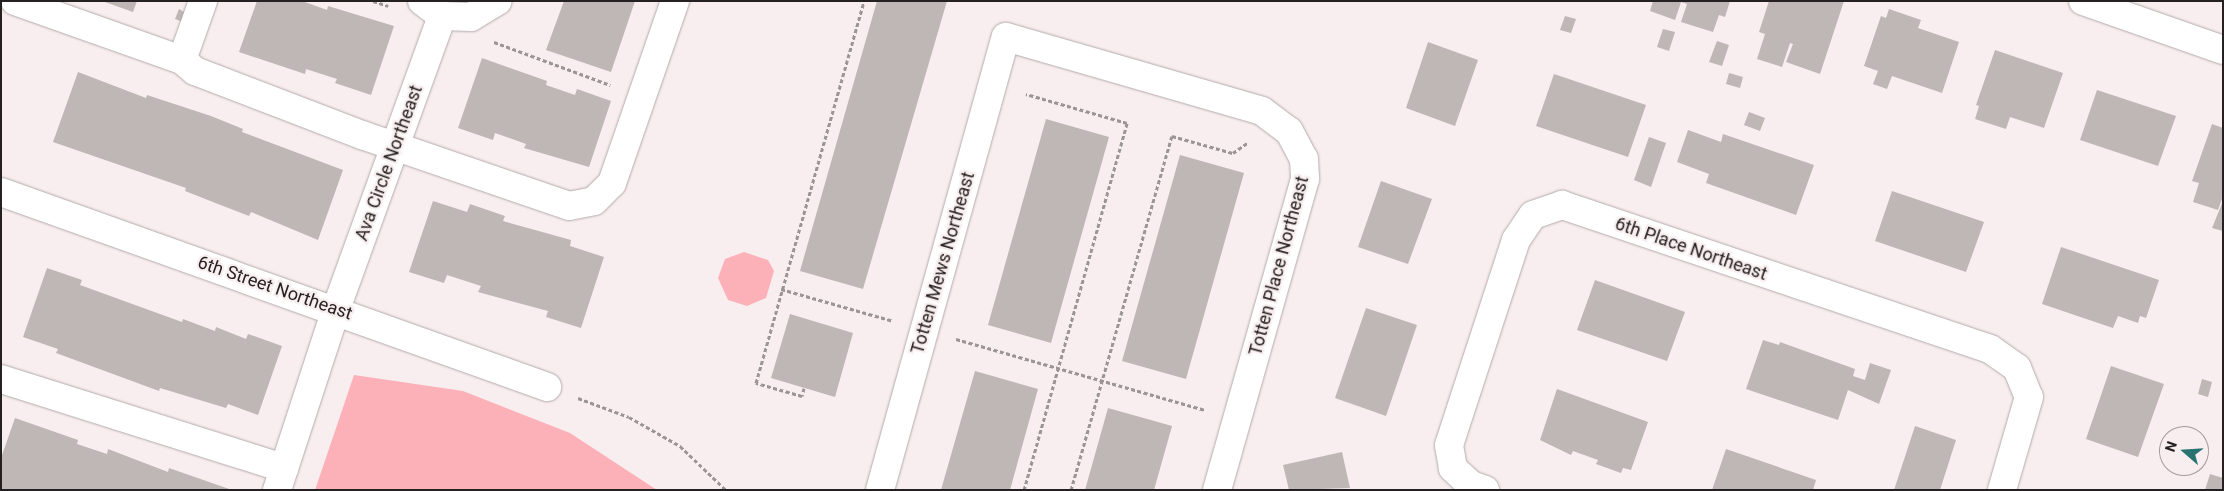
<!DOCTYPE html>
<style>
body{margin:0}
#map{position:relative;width:2224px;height:491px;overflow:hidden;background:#f8eeef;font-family:Roboto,sans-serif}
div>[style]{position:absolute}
.green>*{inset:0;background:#fcb1b8}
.building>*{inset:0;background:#bfb6b6}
.path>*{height:3px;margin-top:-1.5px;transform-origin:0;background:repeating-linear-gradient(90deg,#9c9596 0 4px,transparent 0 6.5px)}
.roads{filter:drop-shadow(0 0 1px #b3aaab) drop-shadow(0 0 1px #b3aaab)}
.minor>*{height:28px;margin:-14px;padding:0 14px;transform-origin:14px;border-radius:14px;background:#fff}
span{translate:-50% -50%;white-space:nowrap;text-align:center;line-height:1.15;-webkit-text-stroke:4.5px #f8eeef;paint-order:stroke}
.street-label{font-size:18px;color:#252122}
.frame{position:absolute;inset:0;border:2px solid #252122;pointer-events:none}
.north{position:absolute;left:2159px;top:426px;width:50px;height:50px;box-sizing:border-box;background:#f8eeef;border:1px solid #a49c9d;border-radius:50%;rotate:289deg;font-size:14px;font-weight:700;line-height:20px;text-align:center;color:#252122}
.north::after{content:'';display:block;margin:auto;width:18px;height:22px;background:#287270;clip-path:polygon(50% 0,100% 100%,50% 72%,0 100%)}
</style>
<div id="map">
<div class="green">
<i style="clip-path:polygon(744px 252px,768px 260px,774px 271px,766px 298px,747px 306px,728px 300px,718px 278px,725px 259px)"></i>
<i style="clip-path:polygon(354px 375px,463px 391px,570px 433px,657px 490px,315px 490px)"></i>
</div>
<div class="building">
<i style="clip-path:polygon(102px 1px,137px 1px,133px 12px)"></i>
<i style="clip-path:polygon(257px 1px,302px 1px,327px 10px,328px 6px,394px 26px,371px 95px,335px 83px,337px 79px,306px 69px,305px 74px,239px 52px)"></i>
<i style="clip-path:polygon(564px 1px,635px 1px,611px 72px,546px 50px)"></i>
<i style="clip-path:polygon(877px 1px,947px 1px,863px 289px,800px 271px)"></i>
<i style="clip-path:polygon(1653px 1px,1730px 1px,1725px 17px,1719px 15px,1713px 32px,1681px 22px,1687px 4px,1681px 2px,1675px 20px,1650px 11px)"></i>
<i style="clip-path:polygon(1769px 1px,1844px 1px,1820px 74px,1786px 62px,1793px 44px,1790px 43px,1782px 67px,1757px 59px,1765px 34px,1759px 32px)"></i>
<i style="clip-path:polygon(179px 9px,186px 13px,183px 22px,175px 19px)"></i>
<i style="clip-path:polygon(1889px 9px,1921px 20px,1918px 28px,1959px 42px,1942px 93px,1892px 76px,1887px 89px,1873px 84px,1878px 71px,1864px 66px,1881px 16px,1886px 18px)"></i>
<i style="clip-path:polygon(1565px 16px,1576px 19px,1571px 33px,1560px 30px)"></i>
<i style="clip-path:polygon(1663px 29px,1675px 32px,1669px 51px,1657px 47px)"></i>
<i style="clip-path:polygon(1717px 41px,1729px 45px,1722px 66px,1709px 62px)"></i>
<i style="clip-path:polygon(1428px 42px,1478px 60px,1455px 126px,1406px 108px)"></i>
<i style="clip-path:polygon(1995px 50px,2063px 73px,2044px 128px,2010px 117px,2006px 129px,1975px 119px,1979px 106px,1976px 105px)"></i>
<i style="clip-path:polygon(482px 58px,547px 81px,546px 85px,575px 95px,577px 89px,611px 101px,589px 167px,524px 148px,526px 144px,495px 133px,493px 140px,458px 128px)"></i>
<i style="clip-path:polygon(78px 72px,146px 98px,147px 95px,211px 116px,243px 129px,242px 132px,343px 170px,318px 240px,251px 212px,249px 216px,218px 204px,185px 191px,186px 188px,53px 142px)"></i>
<i style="clip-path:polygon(1729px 73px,1743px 77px,1740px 88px,1726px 84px)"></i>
<i style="clip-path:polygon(1554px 74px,1646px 105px,1628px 157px,1536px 126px)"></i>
<i style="clip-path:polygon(2097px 90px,2176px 116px,2158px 166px,2080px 140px)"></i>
<i style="clip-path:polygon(1749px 112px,1765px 118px,1760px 131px,1744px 125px)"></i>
<i style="clip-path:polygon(1046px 119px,1109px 137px,1051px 343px,988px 325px)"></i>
<i style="clip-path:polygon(2212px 124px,2223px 128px,2223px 196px,2218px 210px,2193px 202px,2199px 183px,2192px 181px)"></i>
<i style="clip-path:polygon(1688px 130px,1721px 142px,1723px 134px,1814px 165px,1796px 215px,1706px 183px,1709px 174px,1677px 162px)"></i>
<i style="clip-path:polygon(1649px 137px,1666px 143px,1651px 187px,1634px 180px)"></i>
<i style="clip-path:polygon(1180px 155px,1244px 173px,1186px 379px,1122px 361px)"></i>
<i style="clip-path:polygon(1381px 181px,1432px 199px,1408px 264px,1358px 247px)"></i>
<i style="clip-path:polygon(1892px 191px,1984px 222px,1966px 272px,1875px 241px)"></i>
<i style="clip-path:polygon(433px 201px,467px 212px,470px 204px,505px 216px,503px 221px,571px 240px,570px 246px,604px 257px,581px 328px,546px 317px,548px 311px,478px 292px,481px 286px,447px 275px,444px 283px,409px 272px)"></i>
<i style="clip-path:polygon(2223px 201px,2223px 231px,2212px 228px)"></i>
<i style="clip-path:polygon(2061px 247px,2159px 280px,2146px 318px,2140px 316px,2138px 323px,2118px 316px,2113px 328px,2042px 304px)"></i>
<i style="clip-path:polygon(47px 268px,82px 280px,80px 285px,182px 322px,183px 319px,215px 331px,216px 327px,246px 339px,248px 334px,282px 346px,258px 415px,228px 404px,226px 408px,160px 388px,159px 391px,56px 353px,58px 349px,23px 337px)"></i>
<i style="clip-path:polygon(1595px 280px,1685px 312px,1667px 361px,1577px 330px)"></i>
<i style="clip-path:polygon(1366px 308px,1417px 325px,1386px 416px,1335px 398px)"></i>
<i style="clip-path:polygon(790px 314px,853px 333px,835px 397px,771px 378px)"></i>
<i style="clip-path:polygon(1763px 340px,1779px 345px,1780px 342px,1855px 369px,1853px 376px,1865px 380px,1870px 363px,1891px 370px,1879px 404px,1848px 390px,1838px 420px,1746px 389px)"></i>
<i style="clip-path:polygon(2111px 366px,2164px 384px,2138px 457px,2086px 439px)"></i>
<i style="clip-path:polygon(975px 371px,1038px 389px,1010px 490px,941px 490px)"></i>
<i style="clip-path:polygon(2202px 379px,2212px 382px,2208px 397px,2198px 394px)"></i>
<i style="clip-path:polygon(1557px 389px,1648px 422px,1631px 470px,1623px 468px,1621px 473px,1596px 464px,1598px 460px,1573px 451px,1571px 455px,1540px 440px)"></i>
<i style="clip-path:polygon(1108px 408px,1172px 426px,1154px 490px,1085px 490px)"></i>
<i style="clip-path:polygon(15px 418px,78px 440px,77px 444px,107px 454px,108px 449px,168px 472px,169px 468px,232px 490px,1px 490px,1px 458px)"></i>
<i style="clip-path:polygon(1915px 426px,1956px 440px,1940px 490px,1894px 490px)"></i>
<i style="clip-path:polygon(1726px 449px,1816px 480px,1813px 490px,1712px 490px)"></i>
<i style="clip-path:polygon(1342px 452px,1350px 488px,1289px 490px,1283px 465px)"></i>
<i style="clip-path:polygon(2210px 474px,2223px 478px,2223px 490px,2205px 490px)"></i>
</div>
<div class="path">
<i style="left:373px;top:1px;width:16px;rotate:18deg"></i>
<i style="left:494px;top:42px;width:124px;rotate:20.3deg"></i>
<i style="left:781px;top:289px;width:116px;rotate:15.9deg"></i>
<i style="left:956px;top:339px;width:259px;rotate:15.9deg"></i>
<i style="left:804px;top:388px;width:8px;rotate:104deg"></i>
<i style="left:802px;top:396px;width:48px;rotate:-164.2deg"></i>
<i style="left:756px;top:383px;width:397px;rotate:-74.2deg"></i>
<i style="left:578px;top:398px;width:54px;rotate:20.4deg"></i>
<i style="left:629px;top:417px;width:59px;rotate:29.6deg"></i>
<i style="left:680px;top:446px;width:64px;rotate:43.7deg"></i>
<i style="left:1024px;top:490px;width:381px;rotate:-74.3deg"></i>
<i style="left:1127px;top:123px;width:105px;rotate:-164deg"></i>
<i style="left:1071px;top:490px;width:368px;rotate:-74.1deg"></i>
<i style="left:1172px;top:136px;width:63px;rotate:15.6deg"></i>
<i style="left:1233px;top:153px;width:19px;rotate:-35deg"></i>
</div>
<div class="roads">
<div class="minor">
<i style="left:15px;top:1px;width:177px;rotate:19.5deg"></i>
<i style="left:182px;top:60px;width:63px;rotate:-70.4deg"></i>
<i style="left:422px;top:1px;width:25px;rotate:37deg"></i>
<i style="left:442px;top:16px;width:29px;rotate:2deg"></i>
<i style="left:471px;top:17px;width:31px;rotate:-31deg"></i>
<i style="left:2083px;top:1px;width:148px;rotate:19.3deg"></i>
<i style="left:182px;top:60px;width:17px;rotate:40deg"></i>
<i style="left:195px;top:71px;width:179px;rotate:21deg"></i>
<i style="left:362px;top:135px;width:219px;rotate:18.9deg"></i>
<i style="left:569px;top:206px;width:25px;rotate:-11deg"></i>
<i style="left:594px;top:201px;width:25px;rotate:-45deg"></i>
<i style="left:612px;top:183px;width:193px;rotate:-70.9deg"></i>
<i style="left:1px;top:192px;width:580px;rotate:19.65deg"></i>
<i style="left:1px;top:379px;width:297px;rotate:17.5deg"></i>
<i style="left:277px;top:490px;width:190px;rotate:-71.9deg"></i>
<i style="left:336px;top:309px;width:312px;rotate:-70.1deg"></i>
<i style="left:880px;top:490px;width:470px;rotate:-74.5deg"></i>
<i style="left:1006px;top:37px;width:266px;rotate:16.1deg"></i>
<i style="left:1262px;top:111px;width:34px;rotate:37deg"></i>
<i style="left:1289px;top:131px;width:32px;rotate:62deg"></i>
<i style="left:1304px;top:159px;width:20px;rotate:87deg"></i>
<i style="left:1305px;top:179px;width:323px;rotate:105.8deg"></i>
<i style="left:1485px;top:490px;width:15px;rotate:-160deg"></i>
<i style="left:1471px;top:485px;width:25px;rotate:-137deg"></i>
<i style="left:1453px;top:468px;width:23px;rotate:-100deg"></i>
<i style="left:1449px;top:445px;width:216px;rotate:-71.9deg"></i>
<i style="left:1516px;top:240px;width:30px;rotate:-56deg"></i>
<i style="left:1533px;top:215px;width:31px;rotate:-19deg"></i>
<i style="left:1562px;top:205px;width:452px;rotate:18.6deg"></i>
<i style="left:1990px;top:349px;width:33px;rotate:35deg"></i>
<i style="left:2017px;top:368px;width:31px;rotate:68deg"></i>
<i style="left:2029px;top:397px;width:97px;rotate:106.2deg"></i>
</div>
</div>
<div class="street-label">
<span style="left:389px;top:163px;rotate:-70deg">Ava Circle Northeast</span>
<span style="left:1691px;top:249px;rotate:19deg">6th Place Northeast</span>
<span style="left:943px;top:263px;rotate:-74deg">Totten Mews Northeast</span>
<span style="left:1279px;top:266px;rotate:-75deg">Totten Place Northeast</span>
<span style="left:275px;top:288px;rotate:19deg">6th Street Northeast</span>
</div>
<div class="frame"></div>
<div class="north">N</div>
</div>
